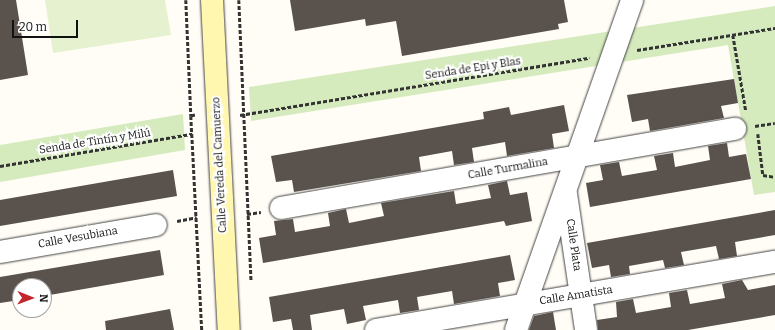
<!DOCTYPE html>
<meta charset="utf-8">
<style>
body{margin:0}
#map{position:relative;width:775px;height:330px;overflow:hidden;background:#fffdf5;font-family:Bitter,serif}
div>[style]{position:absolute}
.green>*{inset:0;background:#d5ebbd}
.pitch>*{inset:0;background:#e6f2cf}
.building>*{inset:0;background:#5a524d}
.path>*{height:2.5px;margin-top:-1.25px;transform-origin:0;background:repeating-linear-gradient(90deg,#333 0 4px,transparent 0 6px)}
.roads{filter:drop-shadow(0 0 1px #444) drop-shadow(0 0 1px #444)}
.street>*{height:22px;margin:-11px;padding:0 11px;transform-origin:11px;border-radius:11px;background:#fff}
.secondary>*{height:22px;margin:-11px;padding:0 11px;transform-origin:11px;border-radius:11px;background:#fff6b0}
span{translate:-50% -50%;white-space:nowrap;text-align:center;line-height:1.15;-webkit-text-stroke:4px #fff;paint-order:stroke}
.street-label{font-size:11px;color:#111}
.north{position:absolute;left:12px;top:278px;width:40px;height:40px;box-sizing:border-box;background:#fff;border:1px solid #a0a0a0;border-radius:50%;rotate:91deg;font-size:11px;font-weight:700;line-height:16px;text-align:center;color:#111}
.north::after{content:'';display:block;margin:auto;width:14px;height:18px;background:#c4262e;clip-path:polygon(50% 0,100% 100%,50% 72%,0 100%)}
.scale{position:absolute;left:12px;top:20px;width:66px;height:18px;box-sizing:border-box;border:2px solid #111;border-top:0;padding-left:5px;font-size:12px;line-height:14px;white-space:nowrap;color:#111;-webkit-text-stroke:3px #fff;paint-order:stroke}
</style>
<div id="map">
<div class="green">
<i style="clip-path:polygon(775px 6px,775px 192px,754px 195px,728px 45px,251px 121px,249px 87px)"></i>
<i style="clip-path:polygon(183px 114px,185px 150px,0 182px,0 145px)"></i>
</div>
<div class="pitch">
<i style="clip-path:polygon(45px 0,165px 0,171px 35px,53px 53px)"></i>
</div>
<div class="building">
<i style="clip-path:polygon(0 0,16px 0,28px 75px,0 80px)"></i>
<i style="clip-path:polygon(290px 0,564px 0,568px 22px,558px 24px,559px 29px,402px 56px,396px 21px,366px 26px,365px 19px,295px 31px)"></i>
<i style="clip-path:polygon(734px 79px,738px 103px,721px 106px,724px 118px,650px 131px,648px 119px,632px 122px,627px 95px)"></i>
<i style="clip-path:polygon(564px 105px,569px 131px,552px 134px,554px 148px,507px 156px,505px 142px,472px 148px,474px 162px,454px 165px,452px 151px,419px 157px,421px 171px,294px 192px,292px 180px,276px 182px,271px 156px,484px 119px,483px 112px,509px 107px,511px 115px)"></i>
<i style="clip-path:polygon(727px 143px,729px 157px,746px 154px,751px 179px,590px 207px,586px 183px,603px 180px,600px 165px,619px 162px,622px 176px,657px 170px,654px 156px,673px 153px,675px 167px,710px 160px,708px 146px)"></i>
<i style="clip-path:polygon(173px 170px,177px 196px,0 226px,0 200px)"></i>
<i style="clip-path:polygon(507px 181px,510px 195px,527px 192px,532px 221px,506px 226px,504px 221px,263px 263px,259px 238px,276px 235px,274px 221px,293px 219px,295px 232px,330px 226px,328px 213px,346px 209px,349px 223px,384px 216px,381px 203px,454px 191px,456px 204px,491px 198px,488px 185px)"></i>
<i style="clip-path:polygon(775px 210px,775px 235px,735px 242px,737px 256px,719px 259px,716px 246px,681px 252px,684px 265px,665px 268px,663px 260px,629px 266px,630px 274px,611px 277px,609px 265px,592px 268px,587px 243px)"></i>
<i style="clip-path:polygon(160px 250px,164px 275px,44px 296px,44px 286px,20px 286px,20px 300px,0 303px,0 277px)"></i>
<i style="clip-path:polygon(510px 255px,515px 280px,498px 283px,500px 296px,454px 304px,452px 291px,417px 297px,419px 310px,400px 313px,398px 300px,363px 306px,366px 320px,347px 324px,344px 309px,310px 315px,312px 330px,293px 330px,291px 319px,273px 322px,269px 297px)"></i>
<i style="clip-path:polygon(742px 280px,748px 290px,775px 285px,775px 315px,688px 330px,598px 330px,597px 320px,617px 317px,616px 302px,633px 299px,636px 313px,671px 307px,669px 293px,687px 290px,690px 304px,725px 298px,722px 284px)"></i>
<i style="clip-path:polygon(170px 309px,174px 330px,106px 330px,105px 321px)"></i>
<i style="clip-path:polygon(553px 312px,556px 330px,529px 330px,534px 316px)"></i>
</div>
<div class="path">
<i style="left:186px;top:0;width:116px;rotate:87.5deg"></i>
<i style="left:239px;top:0;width:280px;rotate:87.5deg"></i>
<i style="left:733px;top:35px;width:77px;rotate:80.3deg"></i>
<i style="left:637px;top:50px;width:140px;rotate:-9.1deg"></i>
<i style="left:195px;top:115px;width:4px;rotate:166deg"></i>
<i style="left:191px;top:116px;width:18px;rotate:87deg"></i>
<i style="left:192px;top:134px;width:196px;rotate:87.1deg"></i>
<i style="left:240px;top:115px;width:354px;rotate:-9.3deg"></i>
<i style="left:755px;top:126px;width:20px;rotate:-9deg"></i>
<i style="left:758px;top:134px;width:41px;rotate:83deg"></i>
<i style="left:763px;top:175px;width:12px;rotate:9deg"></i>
<i style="left:0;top:166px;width:195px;rotate:-9.5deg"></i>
<i style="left:247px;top:214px;width:14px;rotate:-8deg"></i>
<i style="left:177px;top:221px;width:20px;rotate:-11deg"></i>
</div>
<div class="roads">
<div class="street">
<i style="left:566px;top:194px;width:137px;rotate:81.6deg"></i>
<i style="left:281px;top:208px;width:461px;rotate:-9.9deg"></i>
<i style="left:0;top:252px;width:158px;rotate:-9.8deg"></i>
<i style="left:376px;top:330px;width:405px;rotate:-9.7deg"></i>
<i style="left:516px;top:330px;width:350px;rotate:-70.6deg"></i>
</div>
<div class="secondary">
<i style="left:212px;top:0;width:330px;rotate:87.1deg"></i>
</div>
</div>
<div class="street-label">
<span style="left:473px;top:69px;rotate:-9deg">Senda de Epi y Blas</span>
<span style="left:95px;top:142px;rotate:-9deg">Senda de Tintín y Milú</span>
<span style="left:220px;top:165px;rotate:-93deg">Calle Vereda del Camuerzo</span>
<span style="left:508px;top:169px;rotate:-10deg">Calle Turmalina</span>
<span style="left:78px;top:238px;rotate:-10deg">Calle Vesubiana</span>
<span style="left:573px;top:245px;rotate:82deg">Calle Plata</span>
<span style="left:576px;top:296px;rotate:-9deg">Calle Amatista</span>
</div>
<div class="north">N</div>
<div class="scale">20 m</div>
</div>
